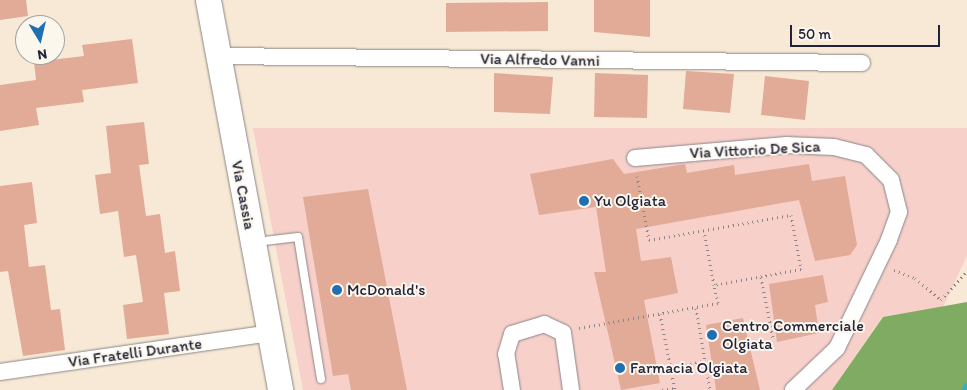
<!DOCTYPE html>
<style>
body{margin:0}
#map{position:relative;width:967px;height:390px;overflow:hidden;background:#f7e9d5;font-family:Itim,sans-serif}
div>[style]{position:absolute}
.built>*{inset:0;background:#f7d0ca}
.forest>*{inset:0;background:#80ab62}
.stream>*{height:6px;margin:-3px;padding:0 3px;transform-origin:3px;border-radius:3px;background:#3fadbc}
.building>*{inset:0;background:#e1ab97}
.path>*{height:3px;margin-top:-1.5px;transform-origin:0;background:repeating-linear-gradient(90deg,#8c8688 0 1px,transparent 0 5px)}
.roads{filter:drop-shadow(0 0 1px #8c8688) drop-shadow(0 0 1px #8c8688)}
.service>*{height:8px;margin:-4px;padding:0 4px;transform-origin:4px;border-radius:4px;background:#fff}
.minor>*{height:16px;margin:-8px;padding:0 8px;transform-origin:8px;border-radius:8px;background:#fff}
.primary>*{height:25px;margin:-12.5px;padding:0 12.5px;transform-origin:12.5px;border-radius:12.5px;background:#fff}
.dots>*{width:14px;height:14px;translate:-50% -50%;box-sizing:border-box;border:2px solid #fbf7ec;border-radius:50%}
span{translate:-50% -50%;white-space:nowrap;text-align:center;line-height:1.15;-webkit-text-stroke:4px #fbf7ec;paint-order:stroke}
.street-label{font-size:16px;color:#22223b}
.poi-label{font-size:16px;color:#22223b}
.left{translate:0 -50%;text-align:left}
.north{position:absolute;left:15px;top:15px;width:50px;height:50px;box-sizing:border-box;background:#fbf7ec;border:1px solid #a4a2a5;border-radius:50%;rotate:171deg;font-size:14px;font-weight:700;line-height:20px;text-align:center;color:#22223b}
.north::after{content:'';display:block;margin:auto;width:18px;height:22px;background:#1f6fb2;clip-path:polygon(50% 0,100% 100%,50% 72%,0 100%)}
.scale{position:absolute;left:790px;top:25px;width:150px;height:22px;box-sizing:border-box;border:2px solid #22223b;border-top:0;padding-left:6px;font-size:15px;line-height:18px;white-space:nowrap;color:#22223b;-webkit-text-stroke:4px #fbf7ec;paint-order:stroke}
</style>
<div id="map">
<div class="built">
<i style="clip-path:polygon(253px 128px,967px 128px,967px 256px,942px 309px,882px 317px,832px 390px,303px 390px)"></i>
</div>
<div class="forest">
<i style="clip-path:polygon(967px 302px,967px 390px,832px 390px,883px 317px)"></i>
</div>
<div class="stream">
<i style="left:964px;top:390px;width:5px;rotate:-53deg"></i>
</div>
<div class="building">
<i style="clip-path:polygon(0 0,26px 0,28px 16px,0 20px)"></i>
<i style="clip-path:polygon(594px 0,650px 0,650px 37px,594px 32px)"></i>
<i style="clip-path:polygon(548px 2px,548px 31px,446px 32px,446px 3px)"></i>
<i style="clip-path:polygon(132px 39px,138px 83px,82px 90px,84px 102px,36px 108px,39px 125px,0 131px,0 85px,36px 80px,34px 62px,84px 56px,82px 45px)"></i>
<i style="clip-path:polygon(686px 71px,734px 74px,730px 113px,683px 109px)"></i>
<i style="clip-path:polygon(494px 73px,553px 77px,550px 114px,494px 112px)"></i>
<i style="clip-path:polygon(595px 73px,648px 75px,647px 118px,594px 117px)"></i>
<i style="clip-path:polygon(765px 76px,809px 81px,805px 120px,761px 115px)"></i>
<i style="clip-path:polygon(144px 122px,149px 164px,139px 165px,146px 216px,160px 214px,165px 253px,175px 251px,180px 291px,164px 293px,169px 334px,127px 339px,123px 305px,143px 302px,136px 255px,124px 257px,118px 211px,100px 214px,95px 175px,111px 173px,106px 126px)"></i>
<i style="clip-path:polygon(613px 159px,624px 174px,685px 164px,687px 173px,734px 165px,735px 175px,809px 164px,812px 181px,845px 176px,857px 245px,850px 255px,815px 261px,799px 200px,636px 229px,641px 261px,671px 257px,678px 293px,644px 300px,660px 383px,621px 390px,594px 272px,606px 272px,596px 207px,539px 215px,530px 174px)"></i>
<i style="clip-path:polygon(32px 182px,37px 223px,24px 225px,29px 267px,45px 265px,51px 310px,60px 309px,65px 350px,23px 356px,8px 271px,0 272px,0 186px)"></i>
<i style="clip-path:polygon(368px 189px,407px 390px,351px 390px,348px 374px,333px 376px,303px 197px)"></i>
<i style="clip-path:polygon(823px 275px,828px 302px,815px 305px,819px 333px,777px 342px,769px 284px)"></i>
<i style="clip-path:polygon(743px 318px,760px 390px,716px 390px,706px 325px)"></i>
</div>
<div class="path">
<i style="left:637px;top:176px;width:65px;rotate:79.4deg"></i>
<i style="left:649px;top:240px;width:144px;rotate:-10deg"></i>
<i style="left:791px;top:215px;width:55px;rotate:79.5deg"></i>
<i style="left:801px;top:269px;width:88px;rotate:169.6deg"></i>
<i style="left:714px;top:285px;width:55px;rotate:-100.5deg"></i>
<i style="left:894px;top:270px;width:22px;rotate:21deg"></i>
<i style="left:915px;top:278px;width:34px;rotate:40deg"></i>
<i style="left:941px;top:300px;width:39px;rotate:-48deg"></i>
<i style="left:761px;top:277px;width:62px;rotate:78.9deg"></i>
<i style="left:696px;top:308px;width:83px;rotate:80.3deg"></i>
<i style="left:660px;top:314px;width:77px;rotate:78.8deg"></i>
<i style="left:579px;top:328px;width:141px;rotate:-10.2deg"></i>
<i style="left:718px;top:303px;width:18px;rotate:-103deg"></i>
<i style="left:671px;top:368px;width:35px;rotate:-12deg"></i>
<i style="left:662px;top:390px;width:12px;rotate:-9deg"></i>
</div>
<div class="roads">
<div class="service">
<i style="left:256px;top:242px;width:42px;rotate:-6.8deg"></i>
<i style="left:298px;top:237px;width:144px;rotate:80.8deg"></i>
</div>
<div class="minor">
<i style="left:217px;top:56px;width:645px;rotate:0.62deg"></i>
<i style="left:635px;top:158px;width:152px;rotate:-4.9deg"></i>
<i style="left:786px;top:145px;width:48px;rotate:2.4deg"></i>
<i style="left:834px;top:147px;width:33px;rotate:14deg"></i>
<i style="left:866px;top:155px;width:35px;rotate:45deg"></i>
<i style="left:891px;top:180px;width:33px;rotate:76deg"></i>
<i style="left:899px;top:212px;width:30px;rotate:110deg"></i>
<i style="left:889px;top:240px;width:120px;rotate:115.7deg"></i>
<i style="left:837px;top:348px;width:61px;rotate:136.3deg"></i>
<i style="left:0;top:372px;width:272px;rotate:-8.2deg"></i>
<i style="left:512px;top:390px;width:36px;rotate:-99deg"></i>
<i style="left:506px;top:354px;width:21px;rotate:-73deg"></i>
<i style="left:512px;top:334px;width:34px;rotate:-17deg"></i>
<i style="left:544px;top:324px;width:21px;rotate:25deg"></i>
<i style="left:563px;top:333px;width:58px;rotate:82deg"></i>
</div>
<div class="primary">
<i style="left:208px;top:0;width:397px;rotate:79.5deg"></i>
</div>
</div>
<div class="dots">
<i style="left:584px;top:201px;background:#1f6fb2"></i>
<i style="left:337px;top:290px;background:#1f6fb2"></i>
<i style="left:712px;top:335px;background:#1f6fb2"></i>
<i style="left:620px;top:368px;background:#1f6fb2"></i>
</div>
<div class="street-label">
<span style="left:540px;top:60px;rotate:1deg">Via Alfredo Vanni</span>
<span style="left:755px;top:150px;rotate:-3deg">Via Vittorio De Sica</span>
<span style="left:243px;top:195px;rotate:79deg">Via Cassia</span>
<span style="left:135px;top:353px;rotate:-8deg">Via Fratelli Durante</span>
</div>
<div class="poi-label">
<span class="left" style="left:594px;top:201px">Yu Olgiata</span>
<span class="left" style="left:347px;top:290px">McDonald's</span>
<span class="left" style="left:722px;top:335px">Centro Commerciale<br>Olgiata</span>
<span class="left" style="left:630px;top:368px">Farmacia Olgiata</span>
</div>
<div class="north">N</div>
<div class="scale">50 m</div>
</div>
